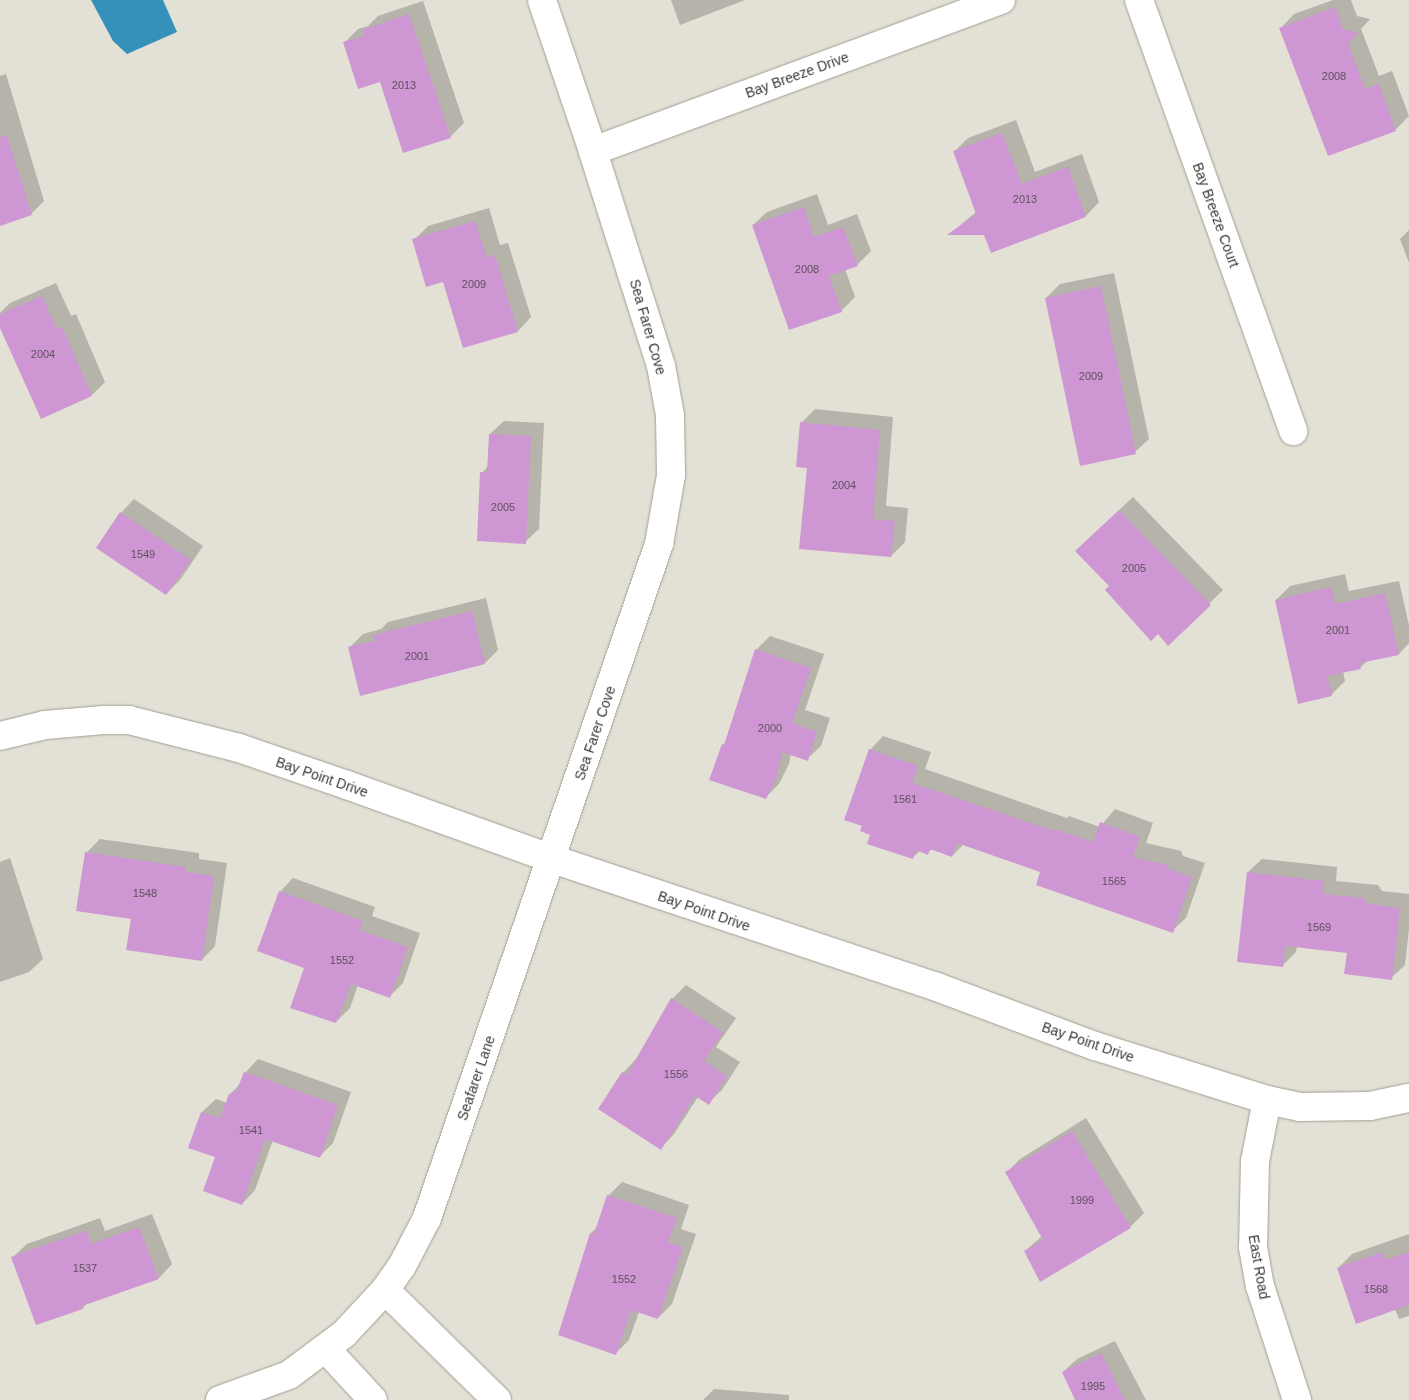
<!DOCTYPE html>
<style>
body{margin:0}
#map{position:relative;width:1409px;height:1400px;overflow:hidden;background:#e3e0d5;font-family:Helvetica,sans-serif}
div>[style]{position:absolute}
.water>*{inset:0;background:#3591ba}
.shadow>*{inset:0;background:#0003}
.building>*{inset:0;background:#ce97d4}
.roads{filter:drop-shadow(0 0 1px #a29e94) drop-shadow(0 0 1px #a29e94)}
.street>*{height:28px;margin:-14px;padding:0 14px;transform-origin:14px;border-radius:14px;background:#fff}
span{translate:-50% -50%;white-space:nowrap;text-align:center;line-height:1.15;-webkit-text-stroke:4px #fff;paint-order:stroke}
.number-label{font-size:11px;color:#60505d}
.number-label span{-webkit-text-stroke-width:0}
.street-label{font-size:14px;color:#3b3935}
</style>
<div id="map">
<div class="water">
<i style="clip-path:polygon(91px 0,163px 0,177px 32px,127px 54px,113px 41px)"></i>
</div>
<div class="shadow">
<i style="clip-path:polygon(671px 0,745px 0,680px 25px)"></i>
<i style="clip-path:polygon(1333px 0,1351px 0,1357px 16px,1370px 19px,1361px 29px,1379px 76px,1392px 71px,1409px 116px,1395px 130px,1281px 28px,1294px 14px)"></i>
<i style="clip-path:polygon(423px 1px,464px 123px,450px 137px,380px 80px,344px 43px,358px 29px,368px 26px,378px 16px)"></i>
<i style="clip-path:polygon(6px 74px,44px 201px,31px 214px,0 225px,0 76px)"></i>
<i style="clip-path:polygon(1016px 120px,1035px 172px,1082px 154px,1099px 202px,1086px 216px,991px 252px,985px 234px,950px 234px,977px 211px,954px 152px,968px 138px)"></i>
<i style="clip-path:polygon(817px 194px,828px 225px,857px 214px,871px 251px,857px 265px,845px 269px,855px 297px,841px 311px,753px 225px,767px 212px)"></i>
<i style="clip-path:polygon(489px 208px,500px 245px,508px 243px,531px 317px,518px 331px,414px 240px,428px 226px)"></i>
<i style="clip-path:polygon(1409px 230px,1409px 263px,1400px 239px)"></i>
<i style="clip-path:polygon(1114px 273px,1149px 439px,1135px 452px,1046px 298px,1060px 284px)"></i>
<i style="clip-path:polygon(56px 283px,71px 316px,76px 314px,105px 382px,92px 395px,41px 418px,0 325px,0 313px,10px 303px)"></i>
<i style="clip-path:polygon(815px 409px,893px 417px,886px 506px,908px 508px,905px 542px,891px 556px,808px 466px,801px 423px)"></i>
<i style="clip-path:polygon(504px 421px,544px 423px,539px 529px,525px 542px,482px 473px,488px 466px,490px 434px)"></i>
<i style="clip-path:polygon(1133px 497px,1223px 590px,1168px 644px,1091px 537px)"></i>
<i style="clip-path:polygon(134px 499px,203px 546px,180px 580px,166px 594px,121px 513px)"></i>
<i style="clip-path:polygon(1345px 574px,1349px 591px,1399px 581px,1409px 625px,1409px 643px,1399px 654px,1368px 660px,1361px 667px,1343px 671px,1345px 681px,1331px 695px,1276px 600px,1290px 586px)"></i>
<i style="clip-path:polygon(486px 598px,498px 650px,485px 663px,349px 648px,363px 634px,381px 629px,388px 622px)"></i>
<i style="clip-path:polygon(770px 636px,824px 654px,805px 710px,830px 718px,821px 746px,807px 759px,791px 754px,789px 764px,779px 784px,765px 798px,723px 745px,727px 740px,756px 650px)"></i>
<i style="clip-path:polygon(883px 736px,931px 752px,925px 769px,1067px 818px,1069px 816px,1100px 827px,1115px 809px,1153px 823px,1146px 843px,1181px 851px,1183px 856px,1205px 863px,1186px 918px,1172px 931px,1042px 871px,964px 844px,952px 856px,932px 849px,927px 853px,920px 851px,912px 858px,872px 834px,864px 825px,870px 750px)"></i>
<i style="clip-path:polygon(100px 839px,199px 853px,199px 859px,227px 863px,215px 946px,202px 960px,132px 918px,87px 852px)"></i>
<i style="clip-path:polygon(10px 858px,43px 959px,29px 972px,0 982px,0 862px)"></i>
<i style="clip-path:polygon(1262px 859px,1337px 867px,1336px 881px,1378px 885px,1382px 891px,1409px 894px,1409px 929px,1405px 965px,1391px 978px,1348px 952px,1297px 946px,1296px 952px,1282px 966px,1248px 872px)"></i>
<i style="clip-path:polygon(293px 878px,375px 907px,372px 916px,420px 933px,403px 983px,390px 996px,358px 985px,350px 1008px,336px 1022px,306px 967px,280px 892px)"></i>
<i style="clip-path:polygon(686px 985px,736px 1018px,716px 1047px,740px 1062px,722px 1090px,708px 1103px,698px 1097px,674px 1134px,661px 1148px,623px 1073px,636px 1059px,672px 999px)"></i>
<i style="clip-path:polygon(258px 1059px,351px 1092px,333px 1143px,319px 1157px,273px 1140px,255px 1190px,242px 1204px,216px 1157px,202px 1112px,216px 1099px,227px 1103px,230px 1094px,241px 1083px,245px 1073px)"></i>
<i style="clip-path:polygon(1086px 1118px,1144px 1213px,1130px 1227px,1025px 1251px,1042px 1236px,1007px 1172px,1020px 1159px)"></i>
<i style="clip-path:polygon(622px 1182px,689px 1205px,681px 1229px,696px 1234px,672px 1304px,658px 1318px,639px 1312px,629px 1340px,616px 1353px,559px 1334px,591px 1233px,597px 1227px,608px 1196px)"></i>
<i style="clip-path:polygon(152px 1214px,172px 1264px,159px 1278px,88px 1302px,83px 1308px,37px 1324px,13px 1257px,27px 1244px,100px 1218px,105px 1231px)"></i>
<i style="clip-path:polygon(1409px 1234px,1409px 1316px,1399px 1319px,1395px 1309px,1338px 1268px,1352px 1254px)"></i>
<i style="clip-path:polygon(1115px 1341px,1146px 1400px,1076px 1400px,1063px 1372px,1077px 1359px)"></i>
<i style="clip-path:polygon(714px 1389px,789px 1395px,789px 1400px,703px 1400px)"></i>
</div>
<div class="building">
<i style="clip-path:polygon(1335px 7px,1343px 29px,1358px 33px,1348px 44px,1365px 89px,1379px 84px,1396px 131px,1328px 156px,1279px 28px)"></i>
<i style="clip-path:polygon(409px 14px,451px 138px,403px 153px,380px 82px,358px 89px,343px 42px,365px 36px,362px 30px)"></i>
<i style="clip-path:polygon(1002px 133px,1022px 184px,1068px 167px,1086px 217px,991px 253px,984px 235px,947px 235px,976px 214px,953px 151px)"></i>
<i style="clip-path:polygon(7px 136px,32px 215px,0 226px,0 137px)"></i>
<i style="clip-path:polygon(804px 207px,814px 237px,843px 227px,858px 266px,829px 276px,842px 312px,789px 330px,752px 225px)"></i>
<i style="clip-path:polygon(475px 221px,487px 258px,495px 255px,518px 332px,463px 348px,443px 282px,426px 287px,412px 239px)"></i>
<i style="clip-path:polygon(1101px 286px,1136px 454px,1080px 466px,1045px 298px)"></i>
<i style="clip-path:polygon(42px 296px,57px 329px,62px 327px,92px 396px,41px 419px,0 328px,0 314px)"></i>
<i style="clip-path:polygon(800px 422px,880px 430px,873px 519px,895px 521px,891px 557px,799px 549px,807px 468px,796px 467px)"></i>
<i style="clip-path:polygon(489px 434px,531px 436px,526px 544px,477px 541px,480px 472px,487px 472px)"></i>
<i style="clip-path:polygon(1119px 510px,1211px 605px,1168px 646px,1158px 634px,1151px 641px,1105px 590px,1109px 586px,1075px 551px)"></i>
<i style="clip-path:polygon(120px 512px,191px 560px,166px 595px,96px 548px)"></i>
<i style="clip-path:polygon(1331px 587px,1335px 604px,1385px 593px,1399px 655px,1360px 663px,1361px 669px,1327px 676px,1332px 696px,1298px 704px,1275px 600px)"></i>
<i style="clip-path:polygon(472px 611px,485px 664px,360px 696px,348px 647px,375px 641px,373px 635px)"></i>
<i style="clip-path:polygon(755px 649px,811px 668px,792px 723px,817px 732px,808px 761px,782px 752px,776px 779px,766px 799px,709px 780px,722px 744px,724px 745px)"></i>
<i style="clip-path:polygon(869px 749px,918px 766px,912px 783px,1054px 831px,1055px 829px,1093px 842px,1100px 822px,1140px 837px,1133px 857px,1167px 865px,1169px 869px,1192px 877px,1173px 933px,1036px 885px,1040px 872px,957px 843px,952px 857px,930px 849px,928px 855px,916px 850px,913px 859px,867px 844px,870px 835px,860px 831px,862px 826px,844px 820px)"></i>
<i style="clip-path:polygon(85px 852px,186px 867px,186px 872px,214px 876px,202px 961px,126px 950px,131px 919px,76px 911px)"></i>
<i style="clip-path:polygon(1247px 872px,1324px 881px,1323px 894px,1364px 898px,1368px 904px,1400px 908px,1392px 980px,1344px 974px,1347px 953px,1285px 946px,1283px 967px,1237px 962px)"></i>
<i style="clip-path:polygon(279px 891px,363px 921px,359px 930px,408px 947px,390px 998px,351px 984px,336px 1023px,290px 1008px,304px 968px,257px 951px)"></i>
<i style="clip-path:polygon(671px 998px,723px 1032px,704px 1061px,727px 1076px,709px 1105px,695px 1096px,661px 1150px,598px 1109px,622px 1072px,627px 1075px)"></i>
<i style="clip-path:polygon(244px 1072px,338px 1105px,320px 1158px,265px 1139px,242px 1205px,203px 1191px,215px 1157px,188px 1148px,201px 1112px,220px 1118px,229px 1094px,236px 1092px)"></i>
<i style="clip-path:polygon(1072px 1131px,1131px 1228px,1040px 1282px,1024px 1251px,1043px 1240px,1005px 1172px)"></i>
<i style="clip-path:polygon(607px 1195px,677px 1218px,668px 1242px,683px 1247px,658px 1319px,631px 1310px,616px 1355px,558px 1335px,590px 1233px,594px 1234px)"></i>
<i style="clip-path:polygon(139px 1227px,159px 1279px,82px 1306px,83px 1309px,36px 1325px,11px 1257px,87px 1230px,91px 1244px)"></i>
<i style="clip-path:polygon(1382px 1252px,1385px 1260px,1409px 1252px,1409px 1305px,1356px 1324px,1337px 1268px)"></i>
<i style="clip-path:polygon(1101px 1353px,1125px 1400px,1075px 1400px,1062px 1372px)"></i>
</div>
<div class="roads">
<div class="street">
<i style="left:1139px;top:0;width:458px;rotate:70.3deg"></i>
<i style="left:593px;top:151px;width:435px;rotate:-20.3deg"></i>
<i style="left:0;top:736px;width:46px;rotate:-13.7deg"></i>
<i style="left:45px;top:725px;width:59px;rotate:-4.8deg"></i>
<i style="left:104px;top:720px;width:25px"></i>
<i style="left:129px;top:720px;width:114px;rotate:14.3deg"></i>
<i style="left:239px;top:748px;width:114px;rotate:18.9deg"></i>
<i style="left:347px;top:785px;width:218px;rotate:19.8deg"></i>
<i style="left:552px;top:859px;width:406px;rotate:18.4deg"></i>
<i style="left:937px;top:987px;width:169px;rotate:20.5deg"></i>
<i style="left:1095px;top:1046px;width:180px;rotate:17.4deg"></i>
<i style="left:1267px;top:1100px;width:34px;rotate:12deg"></i>
<i style="left:1300px;top:1107px;width:70px;rotate:-0.8deg"></i>
<i style="left:1370px;top:1106px;width:40px;rotate:-12deg"></i>
<i style="left:1267px;top:1100px;width:62px;rotate:101.1deg"></i>
<i style="left:1255px;top:1161px;width:86px;rotate:91.3deg"></i>
<i style="left:1253px;top:1247px;width:40px;rotate:80deg"></i>
<i style="left:1260px;top:1286px;width:120px;rotate:72deg"></i>
<i style="left:385px;top:1290px;width:157px;rotate:44.5deg"></i>
<i style="left:326px;top:1349px;width:69px;rotate:47.3deg"></i>
<i style="left:220px;top:1400px;width:73px;rotate:-19.9deg"></i>
<i style="left:289px;top:1375px;width:69px;rotate:-36.7deg"></i>
<i style="left:344px;top:1334px;width:60px;rotate:-47deg"></i>
<i style="left:385px;top:1290px;width:29px;rotate:-55deg"></i>
<i style="left:402px;top:1266px;width:54px;rotate:-62.5deg"></i>
<i style="left:427px;top:1218px;width:713px;rotate:-71.01deg"></i>
<i style="left:659px;top:544px;width:70px;rotate:-80.1deg"></i>
<i style="left:671px;top:475px;width:60px;rotate:-91deg"></i>
<i style="left:670px;top:415px;width:50px;rotate:-100.4deg"></i>
<i style="left:661px;top:366px;width:225px;rotate:-107.6deg"></i>
<i style="left:593px;top:151px;width:159px;rotate:-108.7deg"></i>
</div>
</div>
<div class="number-label">
<span style="left:1334px;top:76px">2008</span>
<span style="left:404px;top:85px">2013</span>
<span style="left:1025px;top:199px">2013</span>
<span style="left:807px;top:269px">2008</span>
<span style="left:474px;top:284px">2009</span>
<span style="left:43px;top:354px">2004</span>
<span style="left:1091px;top:376px">2009</span>
<span style="left:844px;top:485px">2004</span>
<span style="left:503px;top:507px">2005</span>
<span style="left:143px;top:554px">1549</span>
<span style="left:1134px;top:568px">2005</span>
<span style="left:1338px;top:630px">2001</span>
<span style="left:417px;top:656px">2001</span>
<span style="left:770px;top:728px">2000</span>
<span style="left:905px;top:799px">1561</span>
<span style="left:1114px;top:881px">1565</span>
<span style="left:145px;top:893px">1548</span>
<span style="left:1319px;top:927px">1569</span>
<span style="left:342px;top:960px">1552</span>
<span style="left:676px;top:1074px">1556</span>
<span style="left:251px;top:1130px">1541</span>
<span style="left:1082px;top:1200px">1999</span>
<span style="left:85px;top:1268px">1537</span>
<span style="left:624px;top:1279px">1552</span>
<span style="left:1376px;top:1289px">1568</span>
<span style="left:1093px;top:1386px">1995</span>
</div>
<div class="street-label">
<span style="left:797px;top:75px;rotate:-20deg">Bay Breeze Drive</span>
<span style="left:1216px;top:215px;rotate:70deg">Bay Breeze Court</span>
<span style="left:648px;top:327px;rotate:74deg">Sea Farer Cove</span>
<span style="left:595px;top:733px;rotate:-71deg">Sea Farer Cove</span>
<span style="left:322px;top:777px;rotate:19deg">Bay Point Drive</span>
<span style="left:704px;top:911px;rotate:19deg">Bay Point Drive</span>
<span style="left:1088px;top:1042px;rotate:19deg">Bay Point Drive</span>
<span style="left:476px;top:1078px;rotate:-71deg">Seafarer Lane</span>
<span style="left:1259px;top:1267px;rotate:80deg">East Road</span>
</div>
</div>
